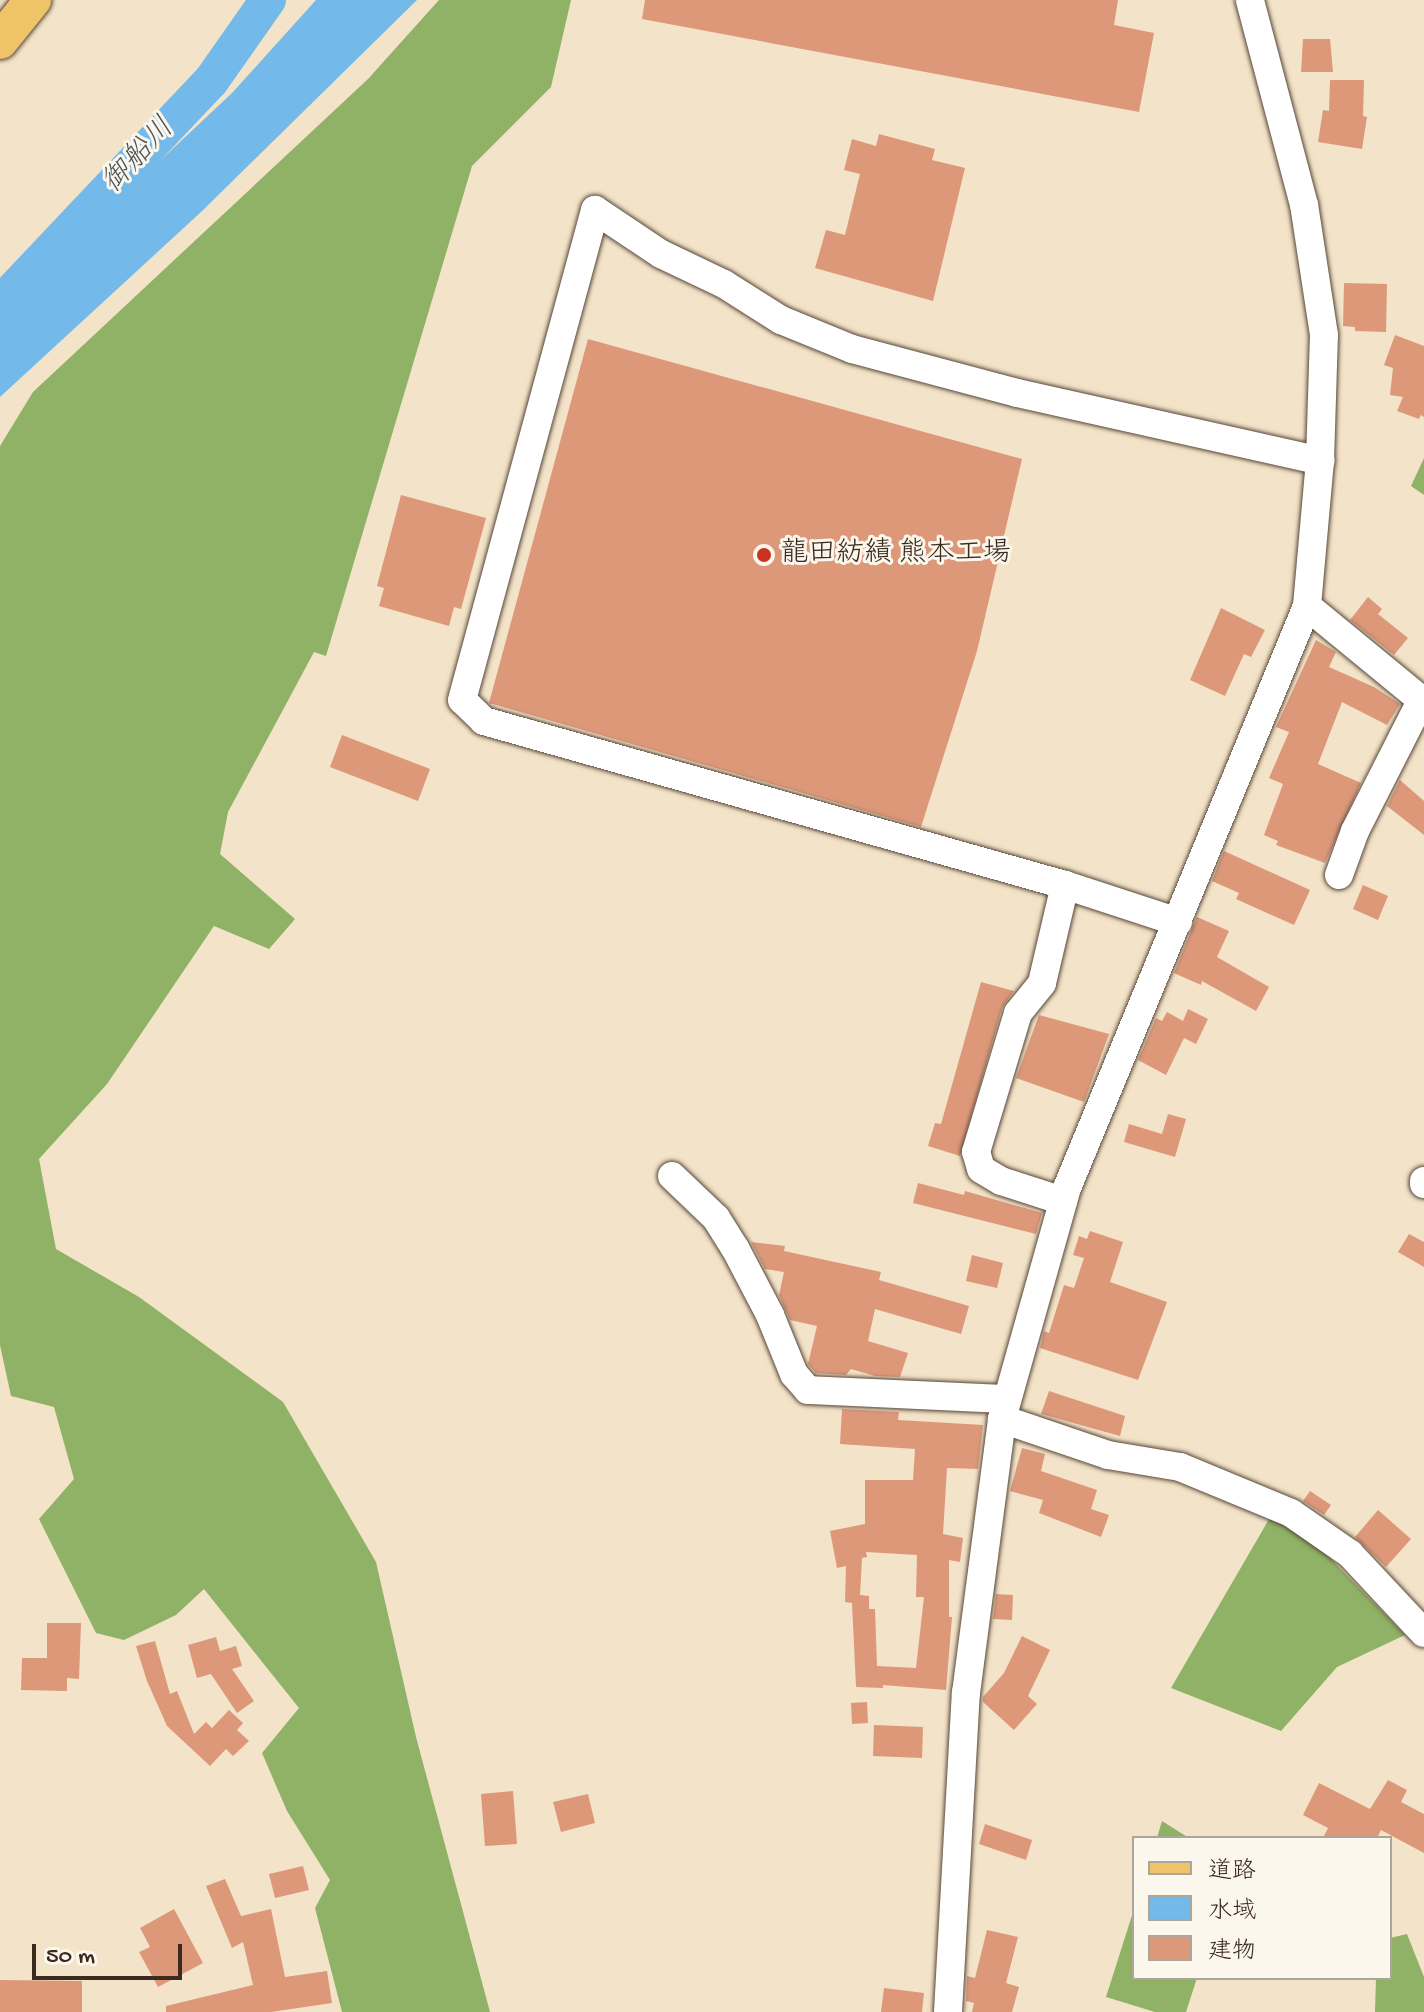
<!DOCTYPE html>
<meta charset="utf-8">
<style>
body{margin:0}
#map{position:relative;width:1424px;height:2012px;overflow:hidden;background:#f3e3c8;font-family:"Gochi Hand","Klee One",sans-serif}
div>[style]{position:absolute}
.forest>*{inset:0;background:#8fb266}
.water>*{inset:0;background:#73b9ea}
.river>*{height:36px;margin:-18px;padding:0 18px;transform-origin:18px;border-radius:18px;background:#73b9ea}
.building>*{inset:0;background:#dd987a}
.roads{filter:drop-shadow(0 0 2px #574638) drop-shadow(0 0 2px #574638)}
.minor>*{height:28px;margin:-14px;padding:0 14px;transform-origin:14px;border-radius:14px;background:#fff}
.major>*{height:36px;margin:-18px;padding:0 18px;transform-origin:18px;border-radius:18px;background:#efc469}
.dots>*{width:22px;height:22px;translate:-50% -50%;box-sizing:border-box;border:4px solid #fbf7ec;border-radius:50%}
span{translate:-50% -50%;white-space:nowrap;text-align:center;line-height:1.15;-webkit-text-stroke:6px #fbf7ec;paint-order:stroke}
.poi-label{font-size:28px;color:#3b2a1e}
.left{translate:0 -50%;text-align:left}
.water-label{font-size:30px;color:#4c555b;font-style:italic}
.legend{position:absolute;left:1132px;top:1836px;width:260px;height:144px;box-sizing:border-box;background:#fbf7ec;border:2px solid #aea59a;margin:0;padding:10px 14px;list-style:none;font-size:24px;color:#3b2a1e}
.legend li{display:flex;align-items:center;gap:16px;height:40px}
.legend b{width:40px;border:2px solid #aea59a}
.scale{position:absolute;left:32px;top:1944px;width:150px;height:36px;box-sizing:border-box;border:4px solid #3b2a1e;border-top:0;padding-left:10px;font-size:24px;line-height:28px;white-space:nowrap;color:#3b2a1e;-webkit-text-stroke:6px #fbf7ec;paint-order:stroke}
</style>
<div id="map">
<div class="forest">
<i style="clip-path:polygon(439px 0,571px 0,551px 87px,472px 166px,326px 656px,314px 652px,228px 812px,220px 854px,295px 919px,269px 949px,214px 926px,107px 1084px,39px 1159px,56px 1249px,139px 1297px,283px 1402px,376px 1562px,416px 1737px,490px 2012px,342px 2012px,315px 1908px,330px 1880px,287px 1811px,262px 1753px,299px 1708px,204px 1589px,176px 1615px,124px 1640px,96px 1633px,39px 1519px,74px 1479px,54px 1407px,11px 1396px,0 1345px,0 446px,33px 392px,368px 79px)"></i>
<i style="clip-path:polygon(1424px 458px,1424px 495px,1411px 486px)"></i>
<i style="clip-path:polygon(1272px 1514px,1329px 1557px,1405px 1635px,1337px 1667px,1281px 1731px,1171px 1688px)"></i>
<i style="clip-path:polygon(1162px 1821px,1189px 1838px,1157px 1838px)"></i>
<i style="clip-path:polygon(1134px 1909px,1134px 1978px,1197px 1978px,1186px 2012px,1155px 2012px,1106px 1997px)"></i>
<i style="clip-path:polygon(1407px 1934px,1424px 1977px,1424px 2012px,1375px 2012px,1376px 1978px,1390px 1978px,1390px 1938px)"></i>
</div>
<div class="water">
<i style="clip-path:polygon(316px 0,417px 0,201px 212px,0 397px,0 311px,232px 93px)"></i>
</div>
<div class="river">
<i style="left:0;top:304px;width:307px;rotate:-46.6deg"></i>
<i style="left:211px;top:81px;width:99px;rotate:-54.9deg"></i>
</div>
<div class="building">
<i style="clip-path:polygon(645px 0,1118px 0,1114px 25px,1154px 33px,1139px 112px,642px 19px)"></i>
<i style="clip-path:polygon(1303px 39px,1330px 39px,1333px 72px,1301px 72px)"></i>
<i style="clip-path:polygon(1330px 80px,1364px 80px,1363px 116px,1367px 117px,1362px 149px,1318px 142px,1323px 110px,1329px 111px)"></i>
<i style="clip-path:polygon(879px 134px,935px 149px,932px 160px,965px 168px,933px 301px,815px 268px,826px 230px,845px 235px,860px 174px,844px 170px,852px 139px,876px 146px)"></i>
<i style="clip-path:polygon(1344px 283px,1387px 284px,1386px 332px,1355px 331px,1355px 327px,1343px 326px)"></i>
<i style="clip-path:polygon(1395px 335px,1424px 346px,1424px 417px,1421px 415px,1419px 419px,1397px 411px,1403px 397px,1390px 395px,1393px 368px,1384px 365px)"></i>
<i style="clip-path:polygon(588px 339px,1022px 459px,977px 651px,921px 827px,489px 703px)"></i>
<i style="clip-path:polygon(401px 495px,486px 518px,461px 609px,454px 607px,449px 626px,379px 606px,384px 588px,377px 586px)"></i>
<i style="clip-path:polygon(1368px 597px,1382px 609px,1378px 614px,1408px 638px,1394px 655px,1350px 620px)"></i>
<i style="clip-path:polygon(1221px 608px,1265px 630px,1251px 657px,1244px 654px,1225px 696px,1190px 680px)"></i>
<i style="clip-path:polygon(1316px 640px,1336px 652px,1329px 667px,1374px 687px,1400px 704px,1387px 725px,1342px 702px,1318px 764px,1361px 783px,1325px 863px,1276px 845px,1278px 841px,1264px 835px,1283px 784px,1269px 778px,1289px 732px,1276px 727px)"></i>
<i style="clip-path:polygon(342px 735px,430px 769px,418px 801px,330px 767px)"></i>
<i style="clip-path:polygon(1400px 780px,1424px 801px,1424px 835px,1387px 806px)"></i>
<i style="clip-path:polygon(1224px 851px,1310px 890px,1294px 925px,1236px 899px,1239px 893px,1212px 881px)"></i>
<i style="clip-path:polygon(1363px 885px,1388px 896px,1378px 920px,1353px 909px)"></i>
<i style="clip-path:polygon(1197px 917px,1229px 931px,1217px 957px,1269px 987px,1256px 1011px,1202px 981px,1201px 985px,1174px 973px)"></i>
<i style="clip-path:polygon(981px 982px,1014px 991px,1002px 1008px,960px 1156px,928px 1146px,935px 1123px,941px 1124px)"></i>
<i style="clip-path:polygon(1188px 1009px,1208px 1019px,1196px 1044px,1184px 1038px,1166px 1075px,1138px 1060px,1156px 1018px,1162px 1021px,1167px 1012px,1183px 1021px)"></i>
<i style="clip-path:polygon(1039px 1015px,1109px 1034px,1084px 1102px,1016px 1078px)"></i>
<i style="clip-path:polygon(1168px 1114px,1186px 1119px,1175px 1157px,1124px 1142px,1129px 1124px,1162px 1134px)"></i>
<i style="clip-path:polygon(918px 1183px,964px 1195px,965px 1191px,1042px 1213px,1036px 1234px,913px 1203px)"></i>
<i style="clip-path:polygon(1090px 1231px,1123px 1242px,1110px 1282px,1167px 1302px,1138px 1380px,1040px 1348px,1044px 1331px,1049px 1333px,1064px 1285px,1074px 1288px,1084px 1258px,1073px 1255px,1079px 1236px,1087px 1239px)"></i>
<i style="clip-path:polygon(1409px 1234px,1424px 1242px,1424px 1267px,1398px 1252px)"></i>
<i style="clip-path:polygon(751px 1242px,785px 1246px,784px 1251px,881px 1272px,879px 1280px,969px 1306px,961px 1334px,875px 1309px,868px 1341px,908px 1353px,900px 1377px,875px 1376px,851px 1369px,846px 1375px,816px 1373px,808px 1364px,817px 1326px,790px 1320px,779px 1295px,784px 1272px,765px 1269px)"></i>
<i style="clip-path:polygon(972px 1255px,1003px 1263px,997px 1288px,966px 1281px)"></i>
<i style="clip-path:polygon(1049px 1391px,1125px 1416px,1120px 1436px,1041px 1414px)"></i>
<i style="clip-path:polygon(evenodd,842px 1409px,899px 1412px,898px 1420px,983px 1425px,978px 1469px,947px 1468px,943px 1534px,963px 1538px,960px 1562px,949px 1560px,949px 1617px,952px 1617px,946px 1690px,883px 1685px,883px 1688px,856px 1687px,852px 1603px,845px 1602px,846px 1566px,837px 1568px,830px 1531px,865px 1524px,865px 1480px,913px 1480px,915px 1449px,840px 1444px,842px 1409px,866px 1552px,917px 1555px,916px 1597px,924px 1597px,916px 1668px,877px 1666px,875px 1609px,869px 1609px,869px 1596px,860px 1595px,862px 1558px,867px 1557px,866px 1552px)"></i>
<i style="clip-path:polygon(1022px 1448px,1045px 1454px,1041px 1471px,1097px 1490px,1091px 1509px,1109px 1515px,1101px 1537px,1039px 1513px,1043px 1500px,1010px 1491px)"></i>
<i style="clip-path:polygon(1310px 1491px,1331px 1505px,1324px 1515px,1303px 1501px)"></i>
<i style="clip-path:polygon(1378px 1510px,1411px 1539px,1386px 1567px,1355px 1537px)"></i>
<i style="clip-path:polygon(996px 1594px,1013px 1595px,1012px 1620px,993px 1619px)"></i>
<i style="clip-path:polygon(47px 1623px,81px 1623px,79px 1679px,67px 1678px,67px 1691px,21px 1690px,22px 1658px,47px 1658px)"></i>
<i style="clip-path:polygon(1022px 1636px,1050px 1650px,1028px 1696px,1037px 1704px,1014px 1730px,983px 1702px,983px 1697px,1004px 1673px)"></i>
<i style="clip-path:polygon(216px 1637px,220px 1651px,236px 1646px,242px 1666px,232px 1669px,254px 1701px,237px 1713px,211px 1674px,197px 1678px,188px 1645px)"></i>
<i style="clip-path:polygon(155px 1641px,170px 1694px,177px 1691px,194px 1734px,206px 1722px,212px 1728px,229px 1710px,243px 1723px,237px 1730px,249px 1741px,233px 1756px,226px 1749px,210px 1766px,167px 1726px,147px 1681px,136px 1646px)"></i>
<i style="clip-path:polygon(867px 1702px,868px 1723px,852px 1724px,851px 1703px)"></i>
<i style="clip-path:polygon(874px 1725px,923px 1727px,922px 1758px,873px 1756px)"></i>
<i style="clip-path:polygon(1388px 1780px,1407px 1790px,1401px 1802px,1424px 1814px,1424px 1853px,1381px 1830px,1377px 1838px,1323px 1838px,1328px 1828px,1303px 1815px,1319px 1783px,1370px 1809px)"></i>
<i style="clip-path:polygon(513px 1791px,517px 1844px,485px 1846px,481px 1794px)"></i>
<i style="clip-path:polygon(588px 1794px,595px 1823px,561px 1832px,553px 1802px)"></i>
<i style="clip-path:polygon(985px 1824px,1032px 1840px,1026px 1860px,979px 1844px)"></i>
<i style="clip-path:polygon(303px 1866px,309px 1890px,275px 1898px,269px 1874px)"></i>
<i style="clip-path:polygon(225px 1879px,241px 1916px,271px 1909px,285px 1977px,327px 1971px,332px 2003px,271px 2012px,166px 2012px,166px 2006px,253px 1985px,243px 1942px,232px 1948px,206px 1886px)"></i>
<i style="clip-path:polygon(174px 1909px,203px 1963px,158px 1987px,139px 1952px,150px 1947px,140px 1928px)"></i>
<i style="clip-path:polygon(987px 1930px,1018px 1937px,1006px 1983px,1019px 1987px,1012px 2012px,972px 2012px,974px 2003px,966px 2001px,967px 1976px,975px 1978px)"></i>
<i style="clip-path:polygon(0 1980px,82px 1981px,82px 2012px,0 2012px)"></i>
<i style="clip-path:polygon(884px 1988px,924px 1993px,922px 2012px,881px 2012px)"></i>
</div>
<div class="roads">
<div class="minor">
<i style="left:1307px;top:606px;width:151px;rotate:39.4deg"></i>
<i style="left:1339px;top:875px;width:47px;rotate:-70deg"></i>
<i style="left:1355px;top:831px;width:148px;rotate:-63.1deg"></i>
<i style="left:1178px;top:922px;width:119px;rotate:-161.9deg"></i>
<i style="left:1065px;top:885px;width:604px;rotate:-164.24deg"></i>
<i style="left:484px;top:721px;width:30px;rotate:-136deg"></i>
<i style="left:462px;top:700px;width:508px;rotate:-74.81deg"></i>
<i style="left:595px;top:210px;width:79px;rotate:33.7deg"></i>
<i style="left:661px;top:254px;width:70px;rotate:25.5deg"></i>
<i style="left:724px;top:284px;width:67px;rotate:32.3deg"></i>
<i style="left:781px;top:320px;width:77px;rotate:22.2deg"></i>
<i style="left:852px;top:349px;width:171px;rotate:14.9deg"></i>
<i style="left:1017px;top:393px;width:311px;rotate:12.6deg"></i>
<i style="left:672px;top:1176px;width:61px;rotate:43.7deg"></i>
<i style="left:716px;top:1218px;width:36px;rotate:58deg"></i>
<i style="left:735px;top:1248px;width:76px;rotate:62.4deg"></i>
<i style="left:770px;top:1315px;width:64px;rotate:67.9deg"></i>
<i style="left:794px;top:1374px;width:21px;rotate:49deg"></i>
<i style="left:808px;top:1390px;width:199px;rotate:2.6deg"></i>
<i style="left:1424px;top:1181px;width:3px;rotate:90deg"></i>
<i style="left:1063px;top:1201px;width:65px;rotate:-162.1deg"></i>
<i style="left:1001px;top:1181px;width:23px;rotate:-149deg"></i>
<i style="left:981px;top:1169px;width:18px;rotate:-106deg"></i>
<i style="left:976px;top:1152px;width:145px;rotate:-73.2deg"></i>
<i style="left:1018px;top:1013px;width:38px;rotate:-51deg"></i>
<i style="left:1042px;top:983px;width:101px;rotate:-76.8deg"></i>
<i style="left:1002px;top:1419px;width:112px;rotate:18.8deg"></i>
<i style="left:1108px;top:1455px;width:73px;rotate:9.5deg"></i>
<i style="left:1180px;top:1467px;width:120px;rotate:22.5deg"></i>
<i style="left:1291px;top:1513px;width:72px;rotate:34.8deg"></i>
<i style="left:1350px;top:1554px;width:108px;rotate:46.9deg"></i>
<i style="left:948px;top:2012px;width:320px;rotate:-86.8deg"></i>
<i style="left:966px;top:1693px;width:276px;rotate:-82.5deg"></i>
<i style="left:1002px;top:1419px;width:240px;rotate:-74.3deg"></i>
<i style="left:1067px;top:1188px;width:630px;rotate:-67.59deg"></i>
<i style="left:1307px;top:606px;width:146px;rotate:-84.9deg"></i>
<i style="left:1320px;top:461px;width:126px;rotate:-88.2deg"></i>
<i style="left:1324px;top:335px;width:132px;rotate:-98.7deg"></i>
<i style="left:1304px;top:205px;width:212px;rotate:-104.8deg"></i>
</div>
<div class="major">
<i style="left:0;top:41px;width:53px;rotate:-51.2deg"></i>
</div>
</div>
<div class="dots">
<i style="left:764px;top:555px;background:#c8321e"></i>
</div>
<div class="poi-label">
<span class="left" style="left:780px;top:555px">龍田紡績 熊本工場</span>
</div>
<div class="water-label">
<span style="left:140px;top:157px;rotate:-47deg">御船川</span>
</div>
<ul class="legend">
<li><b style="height:10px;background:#efc469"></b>道路</li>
<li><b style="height:22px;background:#73b9ea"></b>水域</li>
<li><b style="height:22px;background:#dd987a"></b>建物</li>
</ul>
<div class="scale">50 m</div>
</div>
